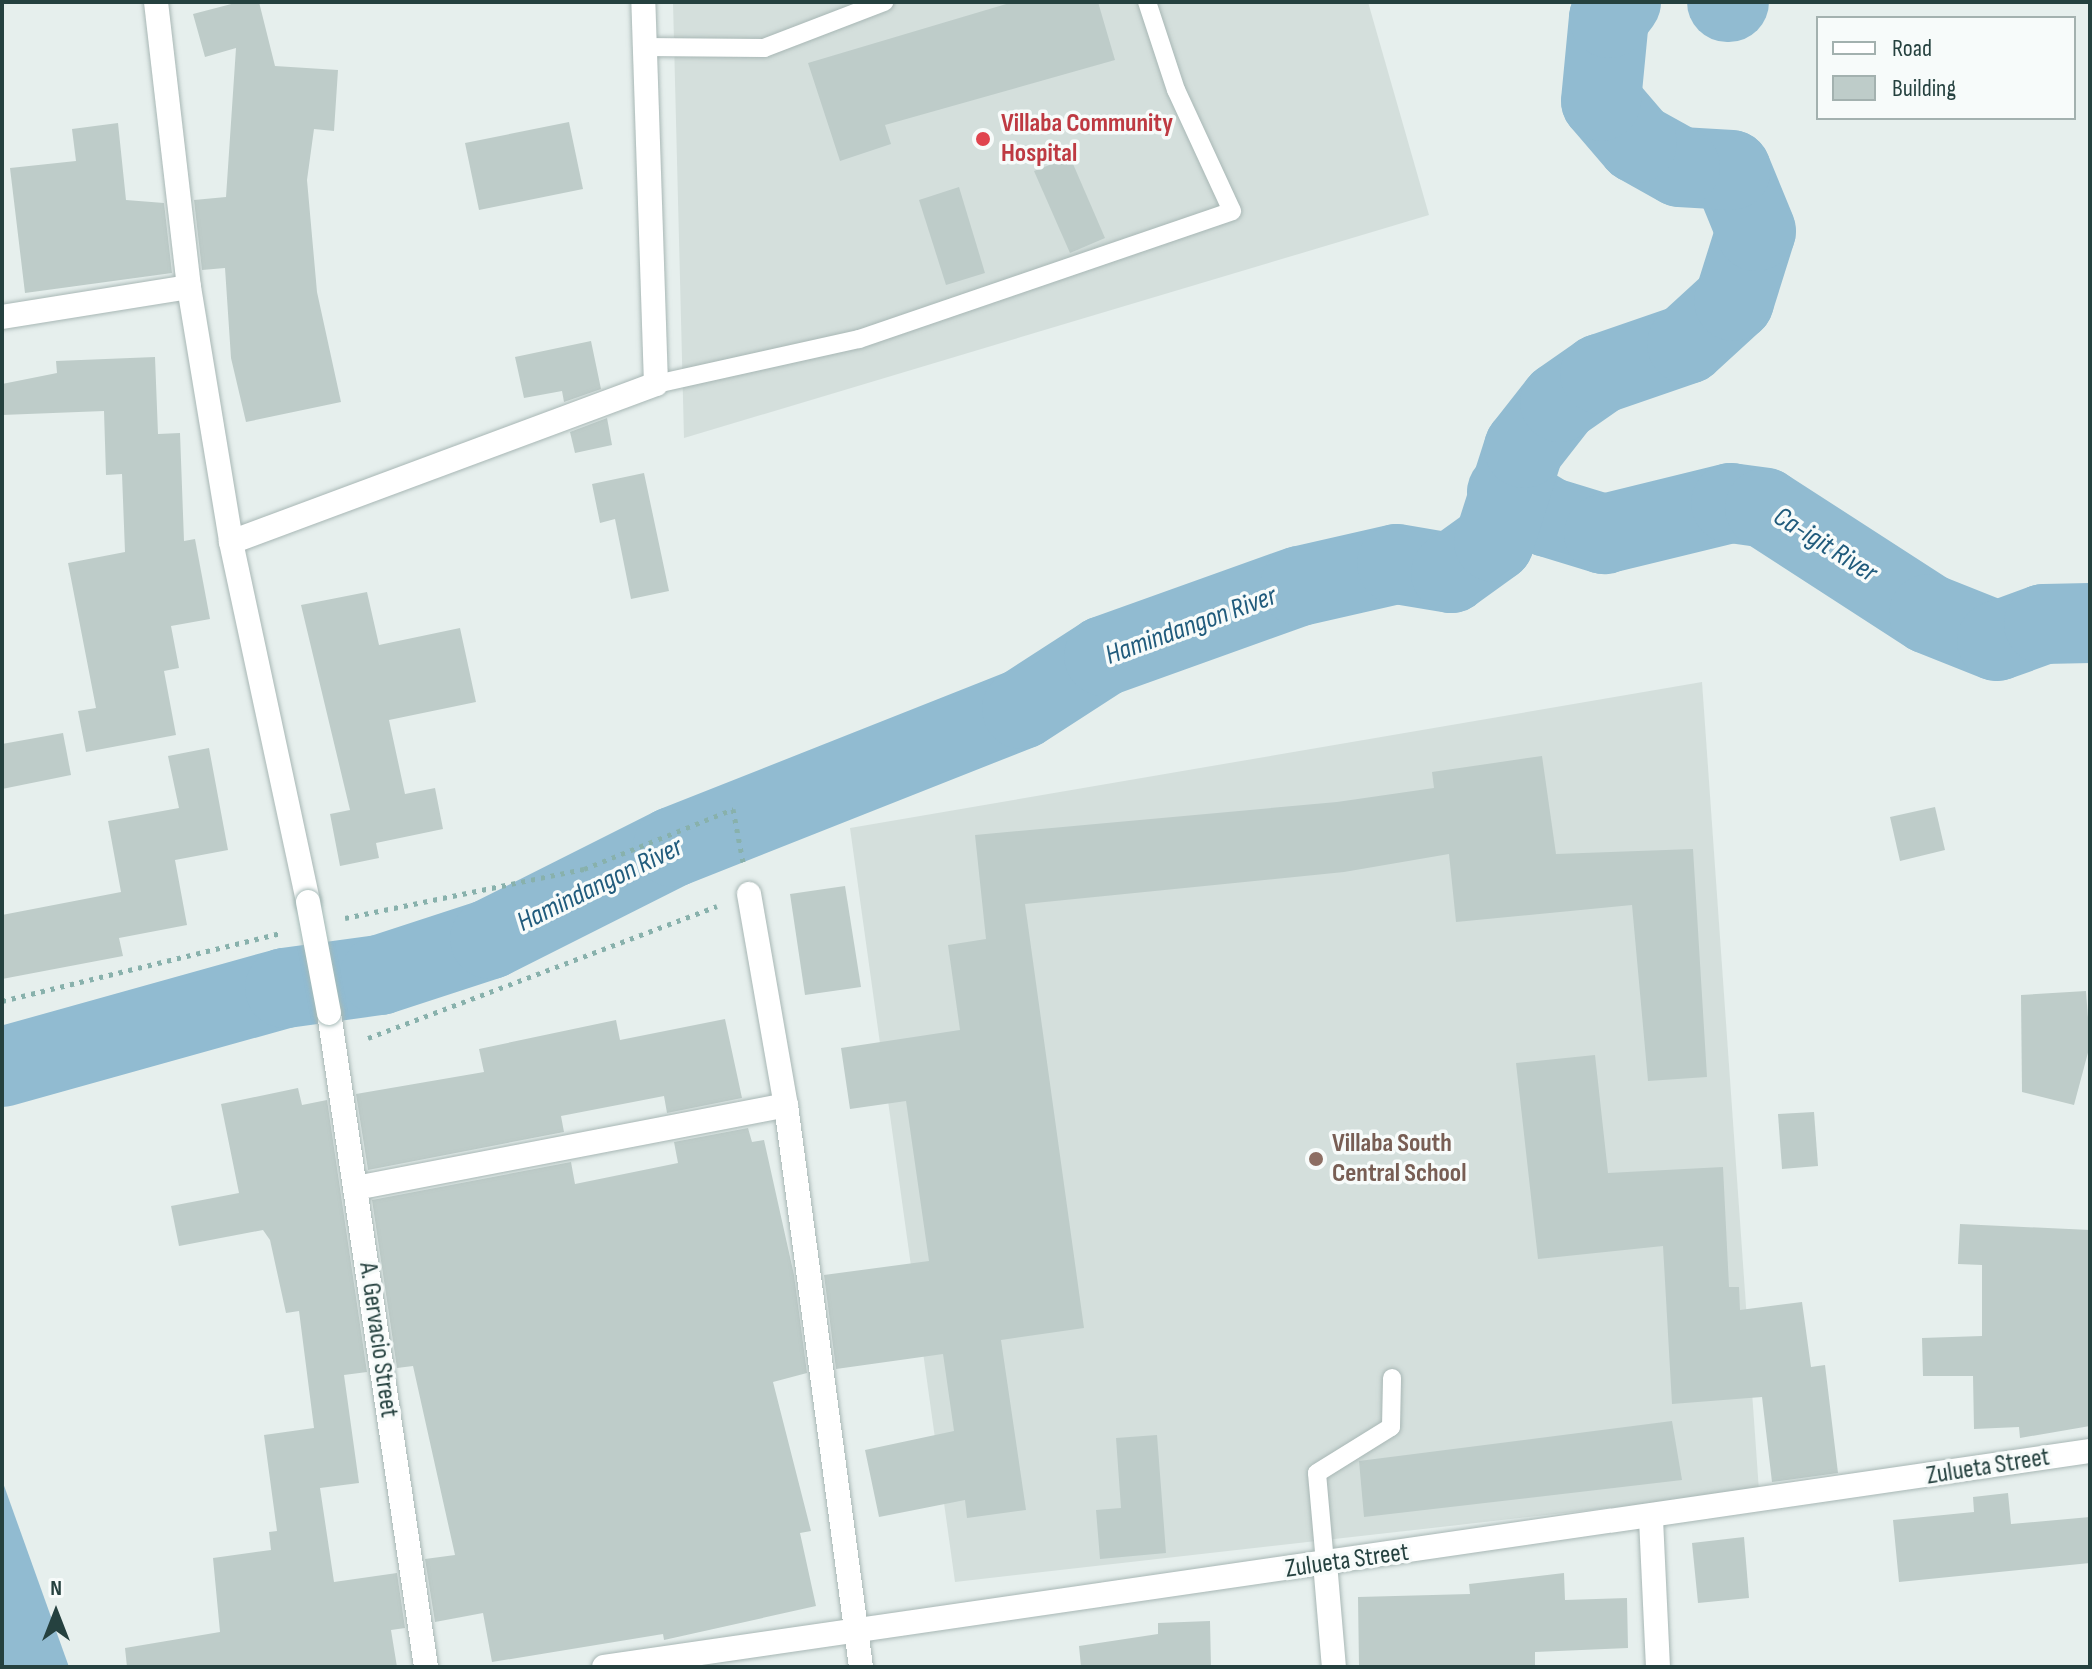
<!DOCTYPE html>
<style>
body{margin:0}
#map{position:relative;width:2092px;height:1669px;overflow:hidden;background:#e6efed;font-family:"Sofia Sans Condensed",sans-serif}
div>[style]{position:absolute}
.built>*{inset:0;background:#d4dfdc}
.water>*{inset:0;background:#91bbd1}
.river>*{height:80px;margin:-40px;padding:0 40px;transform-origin:40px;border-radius:40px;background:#91bbd1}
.building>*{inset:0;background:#beccc9}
.path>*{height:5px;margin-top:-2.5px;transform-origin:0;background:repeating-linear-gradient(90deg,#88b1ac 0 4px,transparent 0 10px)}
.roads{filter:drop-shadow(0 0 2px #a8b7b5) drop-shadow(0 0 2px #a8b7b5)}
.lane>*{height:18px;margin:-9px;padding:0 9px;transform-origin:9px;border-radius:9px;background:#fff}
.street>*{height:24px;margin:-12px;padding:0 12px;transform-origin:12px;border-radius:12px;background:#fff}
.secondary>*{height:24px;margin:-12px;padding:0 12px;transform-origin:12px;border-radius:12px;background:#fff}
.bridges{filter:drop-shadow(0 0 2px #a5bab7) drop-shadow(0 0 2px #a5bab7)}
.secondary-bridge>*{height:24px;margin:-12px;padding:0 12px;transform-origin:12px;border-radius:12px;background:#fff}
.dots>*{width:22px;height:22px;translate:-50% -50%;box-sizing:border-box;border:4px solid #f7fbfa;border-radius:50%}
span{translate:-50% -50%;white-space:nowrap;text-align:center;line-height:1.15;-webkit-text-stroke:7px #f7fbfa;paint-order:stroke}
.health-label{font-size:26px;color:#be3a42;font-weight:700}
.left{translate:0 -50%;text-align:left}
.education-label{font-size:26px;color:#785e54;font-weight:700}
.street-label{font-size:26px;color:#25413f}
.water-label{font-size:28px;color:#205b7c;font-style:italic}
.frame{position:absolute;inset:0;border:4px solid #25413f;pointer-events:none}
.legend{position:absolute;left:1816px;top:16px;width:260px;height:104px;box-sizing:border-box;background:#f7fbfa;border:2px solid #a3b1af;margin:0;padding:10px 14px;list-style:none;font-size:24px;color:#25413f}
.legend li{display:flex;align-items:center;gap:16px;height:40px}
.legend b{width:40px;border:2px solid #a3b1af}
.north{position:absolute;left:16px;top:1573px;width:80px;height:80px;-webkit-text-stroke:6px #f7fbfa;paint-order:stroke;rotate:0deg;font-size:22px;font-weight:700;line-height:32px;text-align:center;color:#25413f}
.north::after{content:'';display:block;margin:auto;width:28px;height:36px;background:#25413f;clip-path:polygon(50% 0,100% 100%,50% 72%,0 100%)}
</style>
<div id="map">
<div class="built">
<i style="clip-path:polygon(673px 2px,1368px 2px,1429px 215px,684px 438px)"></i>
<i style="clip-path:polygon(1702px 682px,1759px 1491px,955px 1582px,850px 828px)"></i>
</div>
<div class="water">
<i style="clip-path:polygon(2px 1480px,69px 1667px,2px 1667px)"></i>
</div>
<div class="river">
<i style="left:1727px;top:2px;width:2px"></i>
<i style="left:1507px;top:492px;width:48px;rotate:31.4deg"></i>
<i style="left:1548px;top:517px;width:59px;rotate:16.9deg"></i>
<i style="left:1604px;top:534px;width:131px;rotate:-13.7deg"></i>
<i style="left:1731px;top:503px;width:34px;rotate:8deg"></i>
<i style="left:1765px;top:508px;width:195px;rotate:32.9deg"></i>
<i style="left:1929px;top:614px;width:73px;rotate:21.7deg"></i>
<i style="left:1997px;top:641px;width:50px;rotate:-19.9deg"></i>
<i style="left:2044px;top:624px;width:46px;rotate:-1.2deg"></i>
<i style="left:2px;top:1067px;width:294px;rotate:-15.6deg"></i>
<i style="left:285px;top:988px;width:96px;rotate:-7.8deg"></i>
<i style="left:380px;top:975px;width:116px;rotate:-18.1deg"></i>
<i style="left:490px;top:939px;width:205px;rotate:-26.7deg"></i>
<i style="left:673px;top:847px;width:375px;rotate:-21.6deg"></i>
<i style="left:1022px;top:709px;width:98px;rotate:-32.9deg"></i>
<i style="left:1104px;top:656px;width:208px;rotate:-19.7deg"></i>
<i style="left:1300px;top:586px;width:99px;rotate:-12.8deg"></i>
<i style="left:1397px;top:564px;width:55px;rotate:9.5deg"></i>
<i style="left:1451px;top:573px;width:53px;rotate:-35.8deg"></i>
<i style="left:1494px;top:542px;width:99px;rotate:-72.3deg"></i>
<i style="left:1524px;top:448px;width:58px;rotate:-52deg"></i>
<i style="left:1560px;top:402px;width:49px;rotate:-35deg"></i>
<i style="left:1600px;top:374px;width:92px;rotate:-19deg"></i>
<i style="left:1687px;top:344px;width:64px;rotate:-42.5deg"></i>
<i style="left:1734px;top:301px;width:73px;rotate:-72.6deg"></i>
<i style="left:1756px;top:231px;width:66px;rotate:-112.3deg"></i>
<i style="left:1731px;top:170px;width:51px;rotate:-176.6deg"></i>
<i style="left:1680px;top:167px;width:49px;rotate:-150.8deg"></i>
<i style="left:1637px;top:143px;width:55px;rotate:-130.6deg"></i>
<i style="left:1601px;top:101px;width:83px;rotate:-84.5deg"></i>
<i style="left:1609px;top:18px;width:20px;rotate:-53deg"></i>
</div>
<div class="building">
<i style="clip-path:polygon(239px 2px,259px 2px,275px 66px,338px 70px,334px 131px,314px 129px,307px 180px,317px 292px,341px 402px,246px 422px,231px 358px,225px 268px,202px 270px,194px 200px,226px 197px,236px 48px,205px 57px,193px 14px)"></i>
<i style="clip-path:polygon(1013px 2px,1098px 2px,1115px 60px,885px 125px,891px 144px,840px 161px,808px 63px)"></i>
<i style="clip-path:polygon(569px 122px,583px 189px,479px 210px,465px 143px)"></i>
<i style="clip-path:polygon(118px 123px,126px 200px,164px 203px,172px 273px,25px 293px,10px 168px,76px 161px,72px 129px)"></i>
<i style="clip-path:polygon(1070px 157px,1105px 238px,1070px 253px,1034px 171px)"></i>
<i style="clip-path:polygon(959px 187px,985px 273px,946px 285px,919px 200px)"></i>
<i style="clip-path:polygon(591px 341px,601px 389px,564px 402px,562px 391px,524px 398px,515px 357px)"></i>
<i style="clip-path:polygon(155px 357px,158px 434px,180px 433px,184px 541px,195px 539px,210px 619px,171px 626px,179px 668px,164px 671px,176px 735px,86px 752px,78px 711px,96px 708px,68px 563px,125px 552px,122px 474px,106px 475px,104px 411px,2px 415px,2px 384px,57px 373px,56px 361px)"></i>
<i style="clip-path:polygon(607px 418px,612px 445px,575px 453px,570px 432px)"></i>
<i style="clip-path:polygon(644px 473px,669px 591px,631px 599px,615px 519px,600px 523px,592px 484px)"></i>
<i style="clip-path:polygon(367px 592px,379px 645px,460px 628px,476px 702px,389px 720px,405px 794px,435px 788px,443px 829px,376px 843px,379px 858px,340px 866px,330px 814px,350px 810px,301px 605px)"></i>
<i style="clip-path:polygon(63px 733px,71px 775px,2px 789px,2px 744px)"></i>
<i style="clip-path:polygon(209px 748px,228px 850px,175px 860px,187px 925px,119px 938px,123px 956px,2px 979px,2px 915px,121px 892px,108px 821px,179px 808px,168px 756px)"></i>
<i style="clip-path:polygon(1542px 756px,1556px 854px,1693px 849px,1707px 1077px,1648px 1081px,1632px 905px,1456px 922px,1449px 854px,1344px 872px,1025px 904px,1084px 1328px,1001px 1340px,1026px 1510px,967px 1518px,965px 1500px,879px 1517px,865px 1450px,954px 1431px,943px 1354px,836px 1369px,824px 1275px,929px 1261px,906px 1101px,850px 1109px,841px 1048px,960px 1030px,948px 945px,986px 939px,975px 835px,1337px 802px,1434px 788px,1432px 772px)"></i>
<i style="clip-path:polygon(1935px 807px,1945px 850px,1900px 861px,1890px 817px)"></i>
<i style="clip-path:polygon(845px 886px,861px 987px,805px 995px,790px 894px)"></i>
<i style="clip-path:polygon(2086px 991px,2090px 1045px,2074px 1105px,2022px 1092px,2021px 995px)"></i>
<i style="clip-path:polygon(725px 1019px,742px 1098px,667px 1113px,664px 1096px,561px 1116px,564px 1132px,368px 1170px,356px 1094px,484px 1072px,479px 1049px,616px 1020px,620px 1040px)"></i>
<i style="clip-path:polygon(1595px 1055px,1608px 1173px,1723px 1167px,1729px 1287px,1739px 1287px,1740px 1310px,1802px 1302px,1811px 1367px,1825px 1365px,1838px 1473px,1772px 1482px,1762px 1397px,1672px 1404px,1663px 1246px,1538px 1259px,1516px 1063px)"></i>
<i style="clip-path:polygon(298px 1088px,302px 1105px,327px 1100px,367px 1372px,344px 1375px,359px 1483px,320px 1488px,334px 1582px,397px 1573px,405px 1628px,391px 1630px,397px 1667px,127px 1667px,125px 1648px,220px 1632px,213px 1558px,271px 1550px,269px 1532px,277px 1531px,264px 1435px,314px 1428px,299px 1311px,286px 1313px,270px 1240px,263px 1230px,179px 1246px,171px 1206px,239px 1193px,221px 1104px)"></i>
<i style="clip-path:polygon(1814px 1112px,1818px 1166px,1782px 1169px,1778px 1114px)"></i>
<i style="clip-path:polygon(748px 1128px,752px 1142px,764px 1140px,794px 1275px,807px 1373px,773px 1382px,811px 1531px,800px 1533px,816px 1606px,664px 1640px,663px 1634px,492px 1662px,483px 1613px,435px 1622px,425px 1559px,455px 1555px,413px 1366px,397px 1368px,372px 1200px,571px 1162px,575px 1184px,678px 1163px,674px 1142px)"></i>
<i style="clip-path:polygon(1960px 1224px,2090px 1230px,2090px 1426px,2020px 1438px,2019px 1427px,1974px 1429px,1973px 1376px,1923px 1376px,1922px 1338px,1982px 1336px,1982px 1265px,1958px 1264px)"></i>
<i style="clip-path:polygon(1672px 1421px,1682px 1480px,1364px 1517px,1359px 1461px)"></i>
<i style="clip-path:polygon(1157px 1435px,1166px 1553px,1100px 1559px,1096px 1510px,1121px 1508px,1116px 1438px)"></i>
<i style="clip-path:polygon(2008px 1493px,2011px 1524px,2090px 1517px,2090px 1563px,1899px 1582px,1893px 1520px,1974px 1512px,1973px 1497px)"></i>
<i style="clip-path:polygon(1744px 1537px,1749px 1598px,1698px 1603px,1692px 1543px)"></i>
<i style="clip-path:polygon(1564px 1573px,1565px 1600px,1627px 1598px,1628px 1648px,1535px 1652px,1535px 1667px,1359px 1667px,1358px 1597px,1470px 1594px,1469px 1584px)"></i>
<i style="clip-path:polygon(1210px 1621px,1211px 1667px,1081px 1667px,1079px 1646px,1158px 1634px,1158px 1623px)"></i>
</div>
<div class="path">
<i style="left:345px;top:918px;width:244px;rotate:-11.6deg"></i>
<i style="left:584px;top:869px;width:161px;rotate:-21.9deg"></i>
<i style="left:733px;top:809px;width:54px;rotate:79.3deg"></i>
<i style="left:2px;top:1001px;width:287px;rotate:-13.7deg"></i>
<i style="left:368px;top:1038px;width:373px;rotate:-20.7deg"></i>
</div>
<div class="roads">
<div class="lane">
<i style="left:644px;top:47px;width:120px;rotate:0.5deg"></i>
<i style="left:764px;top:48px;width:129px;rotate:-21deg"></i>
<i style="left:656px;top:384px;width:208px;rotate:-12.5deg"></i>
<i style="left:859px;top:339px;width:394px;rotate:-18.9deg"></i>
<i style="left:1232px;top:211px;width:133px;rotate:-114.8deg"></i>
<i style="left:1176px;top:90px;width:93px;rotate:-108.2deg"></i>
<i style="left:1325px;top:1563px;width:90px;rotate:-95.1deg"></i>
<i style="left:1317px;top:1473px;width:87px;rotate:-31.9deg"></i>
<i style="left:1391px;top:1427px;width:49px;rotate:-88.8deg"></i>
</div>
<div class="street">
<i style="left:2px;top:317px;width:189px;rotate:-9.1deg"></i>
<i style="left:231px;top:542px;width:453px;rotate:-20.4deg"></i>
<i style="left:656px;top:384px;width:382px;rotate:-91.9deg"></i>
<i style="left:749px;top:894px;width:214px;rotate:80.1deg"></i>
<i style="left:786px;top:1105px;width:567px;rotate:82.4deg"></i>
<i style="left:356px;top:1188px;width:438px;rotate:-10.9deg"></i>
<i style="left:1651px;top:1519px;width:148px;rotate:87.3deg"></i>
<i style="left:1325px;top:1563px;width:104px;rotate:85.1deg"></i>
<i style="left:604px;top:1667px;width:1502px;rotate:-8.27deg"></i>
</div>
<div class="secondary">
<i style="left:156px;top:2px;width:287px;rotate:83.4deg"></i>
<i style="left:189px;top:287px;width:258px;rotate:80.6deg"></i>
<i style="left:231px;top:542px;width:368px;rotate:77.9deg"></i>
<i style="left:329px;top:1013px;width:661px;rotate:81.56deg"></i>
</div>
</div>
<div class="bridges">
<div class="secondary-bridge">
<i style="left:308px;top:902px;width:113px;rotate:79.3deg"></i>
</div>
</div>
<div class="dots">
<i style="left:983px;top:139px;background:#e0444e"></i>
<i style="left:1316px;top:1159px;background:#8d6e63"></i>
</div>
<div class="health-label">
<span class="left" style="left:1001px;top:139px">Villaba Community<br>Hospital</span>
</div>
<div class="education-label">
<span class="left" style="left:1332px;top:1159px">Villaba South<br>Central School</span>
</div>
<div class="street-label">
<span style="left:378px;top:1340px;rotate:82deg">A. Gervacio Street</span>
<span style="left:1988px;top:1467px;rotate:-9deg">Zulueta Street</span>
<span style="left:1347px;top:1561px;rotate:-8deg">Zulueta Street</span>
</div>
<div class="water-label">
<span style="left:1825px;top:545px;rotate:32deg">Ca-igit River</span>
<span style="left:1191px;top:626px;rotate:-20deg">Hamindangon River</span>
<span style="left:600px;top:885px;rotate:-26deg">Hamindangon River</span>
</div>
<div class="frame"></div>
<ul class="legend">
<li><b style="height:10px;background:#fff"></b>Road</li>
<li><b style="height:22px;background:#beccc9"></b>Building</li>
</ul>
<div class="north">N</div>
</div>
